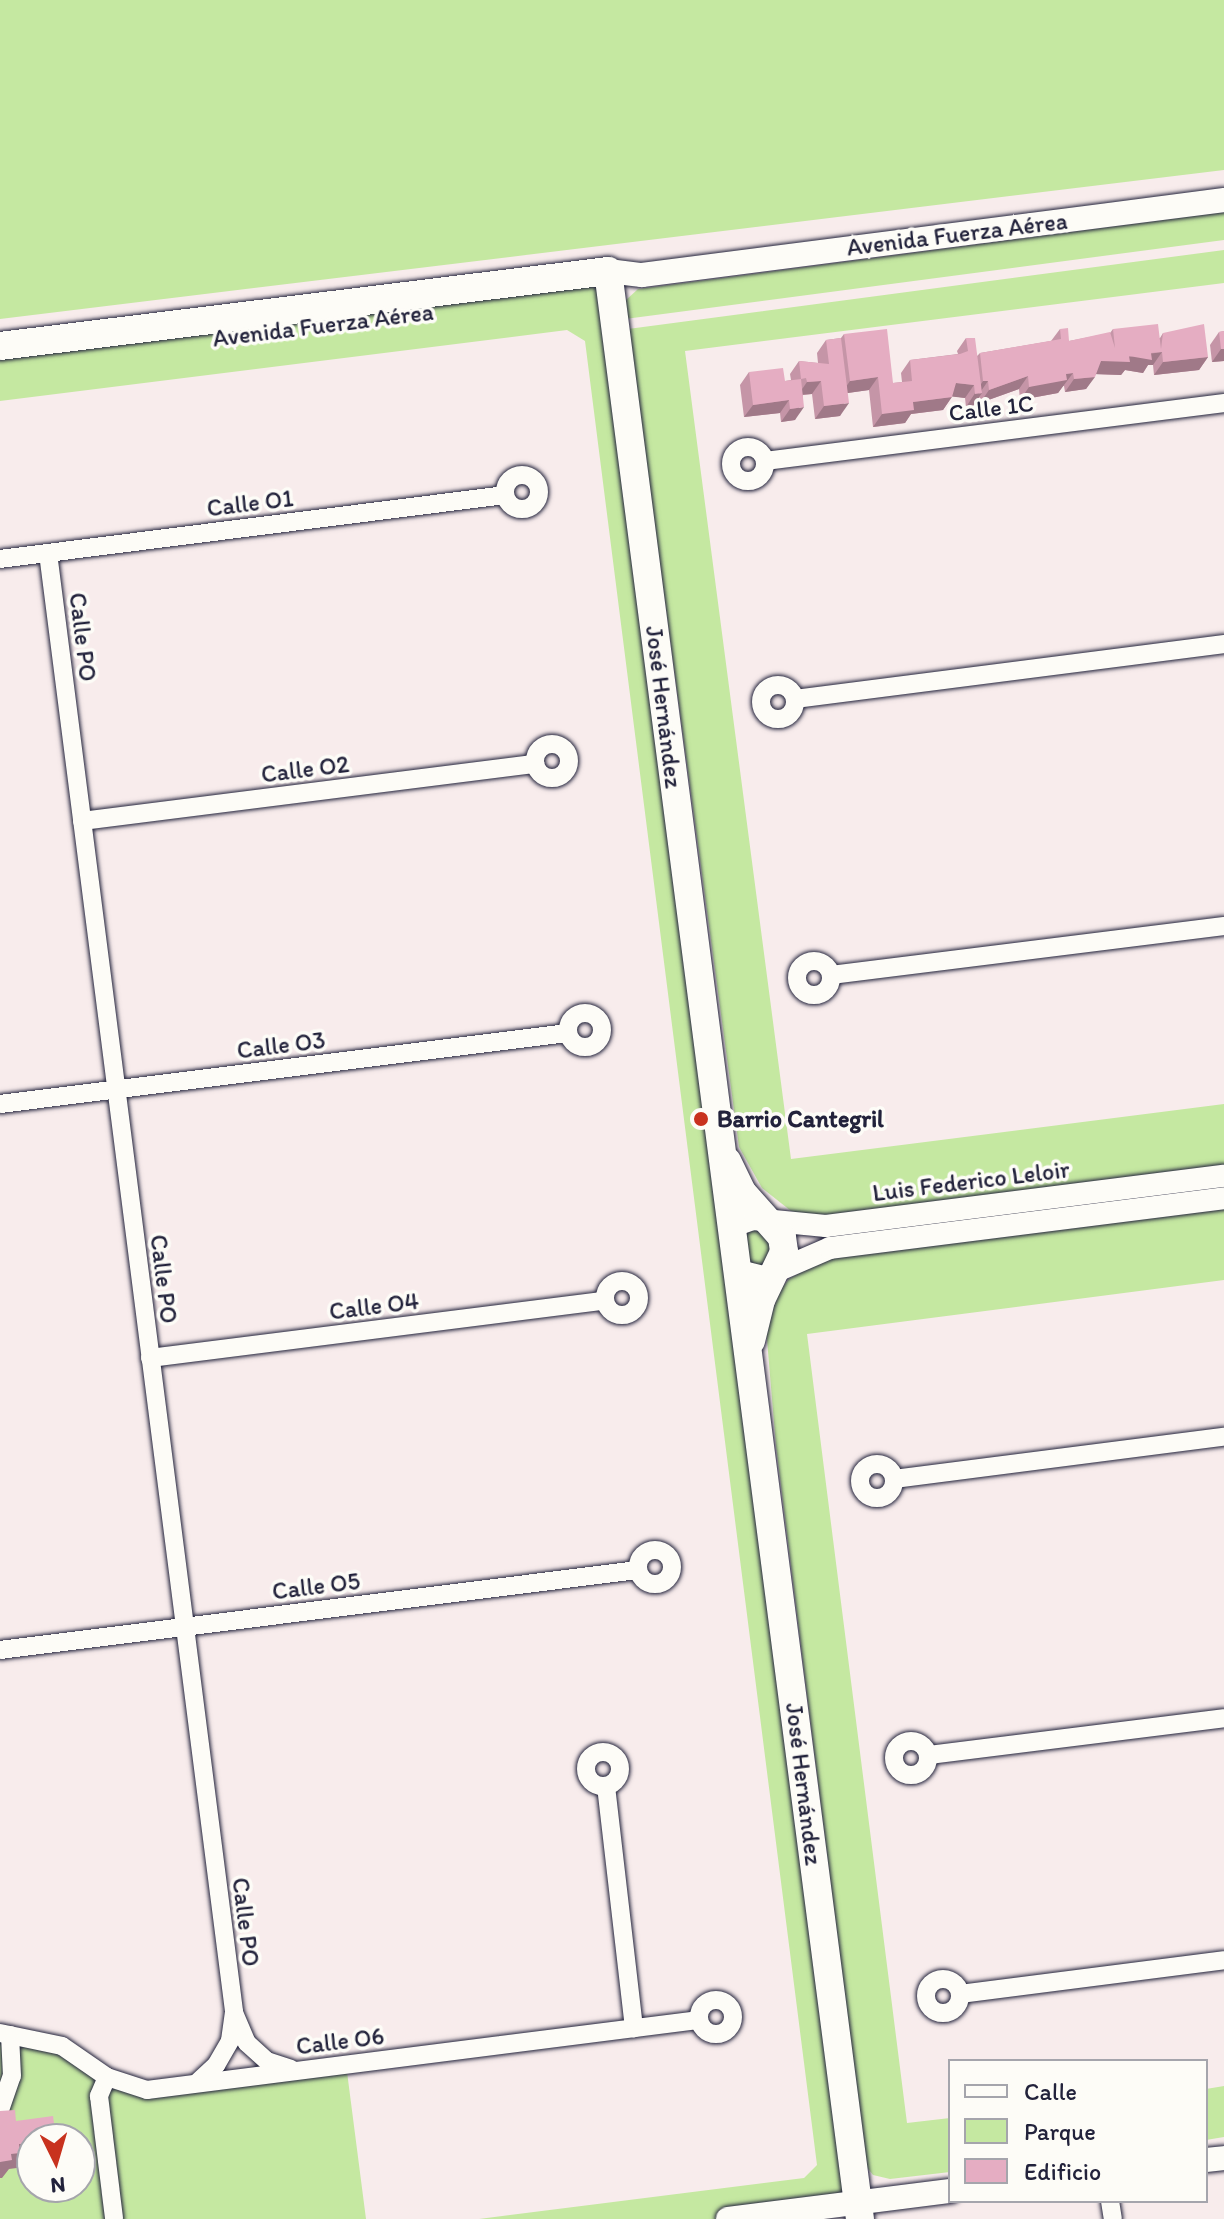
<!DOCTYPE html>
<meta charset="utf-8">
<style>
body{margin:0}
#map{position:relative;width:1224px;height:2219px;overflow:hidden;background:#f8ecec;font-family:Itim,sans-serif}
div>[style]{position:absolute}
.green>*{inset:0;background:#c5e8a1}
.roads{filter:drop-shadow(0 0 2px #22223b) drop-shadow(0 0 2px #22223b)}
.minor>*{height:18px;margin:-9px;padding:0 9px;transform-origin:9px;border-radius:9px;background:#fdfcf7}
.minor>.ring{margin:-9px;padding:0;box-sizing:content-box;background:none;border:18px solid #fdfcf7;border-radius:50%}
.tertiary>*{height:22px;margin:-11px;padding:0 11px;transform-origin:11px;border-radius:11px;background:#fdfcf7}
.secondary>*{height:24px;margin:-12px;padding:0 12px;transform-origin:12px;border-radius:12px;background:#fdfcf7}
.primary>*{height:28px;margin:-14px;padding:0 14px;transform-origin:14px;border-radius:14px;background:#fdfcf7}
.wall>*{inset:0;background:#c595a7}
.shaded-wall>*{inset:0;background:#a07988}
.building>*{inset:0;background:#e5adc2}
.dots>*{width:22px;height:22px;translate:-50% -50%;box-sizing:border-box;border:4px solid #fdfcf7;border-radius:50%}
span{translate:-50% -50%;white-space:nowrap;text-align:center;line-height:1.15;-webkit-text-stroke:7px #fdfcf7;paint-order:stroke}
.street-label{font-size:24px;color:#22223b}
.poi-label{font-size:24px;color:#22223b;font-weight:700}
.left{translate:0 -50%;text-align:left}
.legend{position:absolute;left:948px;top:2059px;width:260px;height:144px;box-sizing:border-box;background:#fdfcf7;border:2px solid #a5a5ac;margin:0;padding:10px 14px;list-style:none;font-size:24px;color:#22223b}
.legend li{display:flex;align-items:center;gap:16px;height:40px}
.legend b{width:40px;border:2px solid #a5a5ac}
.north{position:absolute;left:16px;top:2123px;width:80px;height:80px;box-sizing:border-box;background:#fdfcf7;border:2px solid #a5a5ac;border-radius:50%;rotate:175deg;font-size:22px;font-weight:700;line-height:32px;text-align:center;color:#22223b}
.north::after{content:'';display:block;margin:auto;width:28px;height:36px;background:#c8321e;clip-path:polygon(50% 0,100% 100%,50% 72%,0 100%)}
</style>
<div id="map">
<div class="green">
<i style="clip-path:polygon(0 0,1224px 0,1224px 170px,0 319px)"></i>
<i style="clip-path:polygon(1224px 212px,1224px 240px,625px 319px,626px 300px,638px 289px)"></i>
<i style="clip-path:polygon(1224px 250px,1224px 283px,685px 351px,791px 1159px,1224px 1104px,1224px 1170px,811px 1217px,791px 1211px,762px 1188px,739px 1147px,628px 329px)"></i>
<i style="clip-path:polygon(608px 271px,720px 1144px,776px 1226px,754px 1324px,858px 2202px,728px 2219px,479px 2219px,804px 2178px,817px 2165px,585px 341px,567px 330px,0 401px,0 346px)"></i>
<i style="clip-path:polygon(1224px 1206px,1224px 1280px,807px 1334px,907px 2123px,950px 2118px,950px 2172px,890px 2179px,873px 2175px,866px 2166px,776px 1446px,766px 1328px,780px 1290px,789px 1279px,830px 1255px)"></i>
<i style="clip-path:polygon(evenodd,0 2033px,29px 2038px,147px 2090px,346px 2064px,366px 2219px,0 2219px,0 2033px,32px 2139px,80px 2139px,80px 2187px,32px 2187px,32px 2139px)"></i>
<i style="clip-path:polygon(1224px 2086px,1224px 2137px,1206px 2140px,1206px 2089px)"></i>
</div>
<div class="roads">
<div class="minor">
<i class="ring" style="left:731px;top:447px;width:16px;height:16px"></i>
<i style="left:765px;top:461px;width:463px;rotate:-7.2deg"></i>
<i class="ring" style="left:505px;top:475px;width:16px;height:16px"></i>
<i style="left:48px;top:553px;width:1471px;rotate:82.73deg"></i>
<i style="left:234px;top:2012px;width:29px;rotate:98deg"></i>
<i style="left:230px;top:2041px;width:28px;rotate:120deg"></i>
<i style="left:216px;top:2065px;width:26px;rotate:137deg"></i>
<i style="left:0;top:559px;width:509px;rotate:-7.22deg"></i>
<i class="ring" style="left:761px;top:685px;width:16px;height:16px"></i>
<i style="left:795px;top:699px;width:433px;rotate:-7.3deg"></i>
<i class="ring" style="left:535px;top:744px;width:16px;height:16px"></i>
<i style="left:82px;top:821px;width:457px;rotate:-7.2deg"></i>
<i class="ring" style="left:797px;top:961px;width:16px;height:16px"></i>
<i style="left:831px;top:975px;width:396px;rotate:-7.1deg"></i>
<i class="ring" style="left:568px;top:1013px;width:16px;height:16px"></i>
<i style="left:0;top:1104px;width:572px;rotate:-7.13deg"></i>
<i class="ring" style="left:605px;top:1281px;width:16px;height:16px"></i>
<i style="left:150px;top:1358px;width:458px;rotate:-7.2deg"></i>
<i class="ring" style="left:860px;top:1464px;width:16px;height:16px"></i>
<i style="left:894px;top:1479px;width:333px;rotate:-7.3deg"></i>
<i class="ring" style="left:638px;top:1550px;width:16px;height:16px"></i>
<i style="left:0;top:1650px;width:643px;rotate:-7.15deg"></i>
<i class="ring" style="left:894px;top:1741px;width:16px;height:16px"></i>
<i class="ring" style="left:586px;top:1752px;width:16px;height:16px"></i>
<i style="left:929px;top:1755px;width:297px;rotate:-7.1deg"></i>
<i style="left:606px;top:1786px;width:244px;rotate:83.4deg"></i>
<i class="ring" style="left:926px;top:1979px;width:16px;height:16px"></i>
<i style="left:960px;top:1994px;width:266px;rotate:-7.3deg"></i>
<i class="ring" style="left:699px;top:2000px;width:16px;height:16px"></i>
<i style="left:235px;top:2015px;width:30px;rotate:67deg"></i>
<i style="left:247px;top:2043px;width:27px;rotate:42deg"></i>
<i style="left:267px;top:2061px;width:25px;rotate:18deg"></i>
<i style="left:0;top:2033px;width:63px;rotate:11.8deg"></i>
<i style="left:62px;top:2046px;width:55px;rotate:34.6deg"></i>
<i style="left:107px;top:2077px;width:42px;rotate:18deg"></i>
<i style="left:147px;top:2090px;width:555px;rotate:-7.24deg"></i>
<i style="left:107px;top:2077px;width:21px;rotate:113deg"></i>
<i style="left:99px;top:2096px;width:124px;rotate:83deg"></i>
<i style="left:0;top:2110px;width:36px;rotate:-71deg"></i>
<i style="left:12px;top:2076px;width:41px;rotate:-92.8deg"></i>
<i style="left:1110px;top:2201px;width:18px;rotate:81deg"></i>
</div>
<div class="tertiary">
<i style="left:731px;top:1234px;width:13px;rotate:-51deg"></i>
<i style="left:739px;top:1224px;width:15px;rotate:-20deg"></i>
<i style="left:753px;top:1219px;width:73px;rotate:5.5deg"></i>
<i style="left:826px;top:1226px;width:401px;rotate:-7.2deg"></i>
<i style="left:735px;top:1270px;width:29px;rotate:14deg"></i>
<i style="left:763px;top:1277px;width:73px;rotate:-23.4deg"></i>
<i style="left:830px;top:1248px;width:397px;rotate:-7.2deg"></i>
</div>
<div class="secondary">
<i style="left:608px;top:271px;width:34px;rotate:7deg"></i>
<i style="left:642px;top:275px;width:587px;rotate:-7.34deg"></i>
<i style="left:1206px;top:2160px;width:18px;rotate:-6deg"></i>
<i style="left:728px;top:2219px;width:224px;rotate:-7.2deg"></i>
</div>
<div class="primary">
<i style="left:0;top:346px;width:613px;rotate:-7.03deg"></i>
<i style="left:608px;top:271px;width:1964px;rotate:82.63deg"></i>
<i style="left:727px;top:1161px;width:34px;rotate:64deg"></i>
<i style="left:742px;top:1192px;width:60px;rotate:48.4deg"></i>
<i style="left:782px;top:1237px;width:15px;rotate:82deg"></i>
<i style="left:784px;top:1252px;width:53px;rotate:115.6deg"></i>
<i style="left:761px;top:1300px;width:42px;rotate:103.7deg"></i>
</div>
</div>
<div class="wall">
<i style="clip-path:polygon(1060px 329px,1069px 341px,1110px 333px,1113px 329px,1160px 338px,1163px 333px,1208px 357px,1199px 370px,1154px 375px,1153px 365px,1148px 365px,1143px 373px,1125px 370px,1121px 375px,1096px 374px,1086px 389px,1065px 392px,1064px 386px,1063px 386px,1058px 393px,1020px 400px,1019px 389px,980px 403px,980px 397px,973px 406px,966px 407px,965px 398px,952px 396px,943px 410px,911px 414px,905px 423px,873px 427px,869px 390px,847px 393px,840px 416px,815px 419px,812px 394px,803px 395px,795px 420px,781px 422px,780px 413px,744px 417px,740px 385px,749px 372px,785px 381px,791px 380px,790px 374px,799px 361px,818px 363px,817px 353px,826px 340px,841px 338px,844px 334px,893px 383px,902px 382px,901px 373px,910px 360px,958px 354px,957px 351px,966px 338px,977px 356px,980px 353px,1051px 341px)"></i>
<i style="clip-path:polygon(1224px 331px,1224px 361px,1212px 362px,1210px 345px,1219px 332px)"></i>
</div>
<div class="shaded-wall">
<i style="clip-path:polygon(1221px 349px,1224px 349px,1224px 361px,1212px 362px)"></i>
<i style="clip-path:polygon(1162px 352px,1153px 365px,1148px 365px,1143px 373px,1125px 370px,1121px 375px,1092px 374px,1101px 361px)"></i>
<i style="clip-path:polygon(1208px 357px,1199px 370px,1154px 375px,1163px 362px)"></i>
<i style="clip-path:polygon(1073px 373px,1058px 393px,1020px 400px,1029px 387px,1066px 374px)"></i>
<i style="clip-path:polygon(1028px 376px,1019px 389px,980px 403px,989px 390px)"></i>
<i style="clip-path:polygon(878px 377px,869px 390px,841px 394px,850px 381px)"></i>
<i style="clip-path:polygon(1095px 377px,1086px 389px,1065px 392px,1074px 379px)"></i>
<i style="clip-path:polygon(821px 381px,812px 394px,798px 395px,807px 382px)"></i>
<i style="clip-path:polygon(983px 381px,988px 381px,979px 394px,982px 393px,973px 406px,966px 407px)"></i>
<i style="clip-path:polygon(956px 383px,974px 385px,965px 398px,947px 396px)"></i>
<i style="clip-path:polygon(952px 397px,943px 410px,911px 414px,905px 423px,873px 427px,882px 414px,913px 402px)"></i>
<i style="clip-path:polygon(789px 400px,780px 413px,744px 417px,753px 405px)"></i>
<i style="clip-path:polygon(849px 403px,840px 416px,815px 419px,824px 406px)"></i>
<i style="clip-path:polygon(804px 407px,795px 420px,781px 422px,790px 409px)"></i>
<i style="clip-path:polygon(32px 2143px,32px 2166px,9px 2169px,2px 2178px,0 2178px,0 2162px,19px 2144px)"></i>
</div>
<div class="building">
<i style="clip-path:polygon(1158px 324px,1161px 349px,1163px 333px,1204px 324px,1208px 357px,1163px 362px,1162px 352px,1151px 353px,1152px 360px,1129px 356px,1130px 362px,1101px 361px,1095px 377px,1074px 379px,1073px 373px,1066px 374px,1067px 380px,1029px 387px,1028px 376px,989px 390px,988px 381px,983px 381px,980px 353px,1061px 339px,1060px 329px,1068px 328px,1069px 341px,1110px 332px,1115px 348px,1113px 329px)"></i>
<i style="clip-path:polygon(887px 329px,893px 383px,912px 381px,910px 360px,960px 354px,968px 351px,966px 338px,975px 338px,982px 393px,975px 394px,974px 385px,956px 383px,952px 397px,913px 402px,914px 410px,882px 414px,878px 377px,850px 381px,844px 334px)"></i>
<i style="clip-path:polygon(1224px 331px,1224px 349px,1221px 349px,1219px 332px)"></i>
<i style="clip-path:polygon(841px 338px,849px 403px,824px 406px,821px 381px,807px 382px,806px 378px,801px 379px,804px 407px,790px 409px,789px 400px,753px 405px,749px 372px,783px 368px,785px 381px,801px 379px,799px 361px,829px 364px,826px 340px)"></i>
<i style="clip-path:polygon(15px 2110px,16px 2121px,53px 2116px,56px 2139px,32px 2139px,32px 2143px,19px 2144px,20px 2153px,11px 2154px,12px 2160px,0 2162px,0 2111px)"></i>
</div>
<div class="dots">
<i style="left:701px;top:1119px;background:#c8321e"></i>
</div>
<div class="street-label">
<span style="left:957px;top:234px;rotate:-7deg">Avenida Fuerza Aérea</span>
<span style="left:323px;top:325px;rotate:-7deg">Avenida Fuerza Aérea</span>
<span style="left:991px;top:408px;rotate:-7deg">Calle 1C</span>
<span style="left:250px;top:503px;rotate:-7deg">Calle O1</span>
<span style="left:83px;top:637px;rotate:83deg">Calle PO</span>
<span style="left:664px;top:707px;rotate:83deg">José Hernández</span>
<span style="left:305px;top:769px;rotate:-7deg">Calle O2</span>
<span style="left:281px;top:1045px;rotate:-7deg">Calle O3</span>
<span style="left:971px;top:1181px;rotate:-7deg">Luis Federico Leloir</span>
<span style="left:164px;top:1279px;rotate:83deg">Calle PO</span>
<span style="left:374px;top:1306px;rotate:-7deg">Calle O4</span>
<span style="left:316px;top:1586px;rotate:-7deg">Calle O5</span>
<span style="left:804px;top:1784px;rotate:83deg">José Hernández</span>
<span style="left:246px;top:1922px;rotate:83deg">Calle PO</span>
<span style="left:340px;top:2041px;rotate:-7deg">Calle O6</span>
</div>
<div class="poi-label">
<span class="left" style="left:717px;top:1119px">Barrio Cantegril</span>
</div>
<ul class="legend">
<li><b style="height:10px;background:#fdfcf7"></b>Calle</li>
<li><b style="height:22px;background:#c5e8a1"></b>Parque</li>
<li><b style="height:22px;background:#e5adc2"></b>Edificio</li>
</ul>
<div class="north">N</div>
</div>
